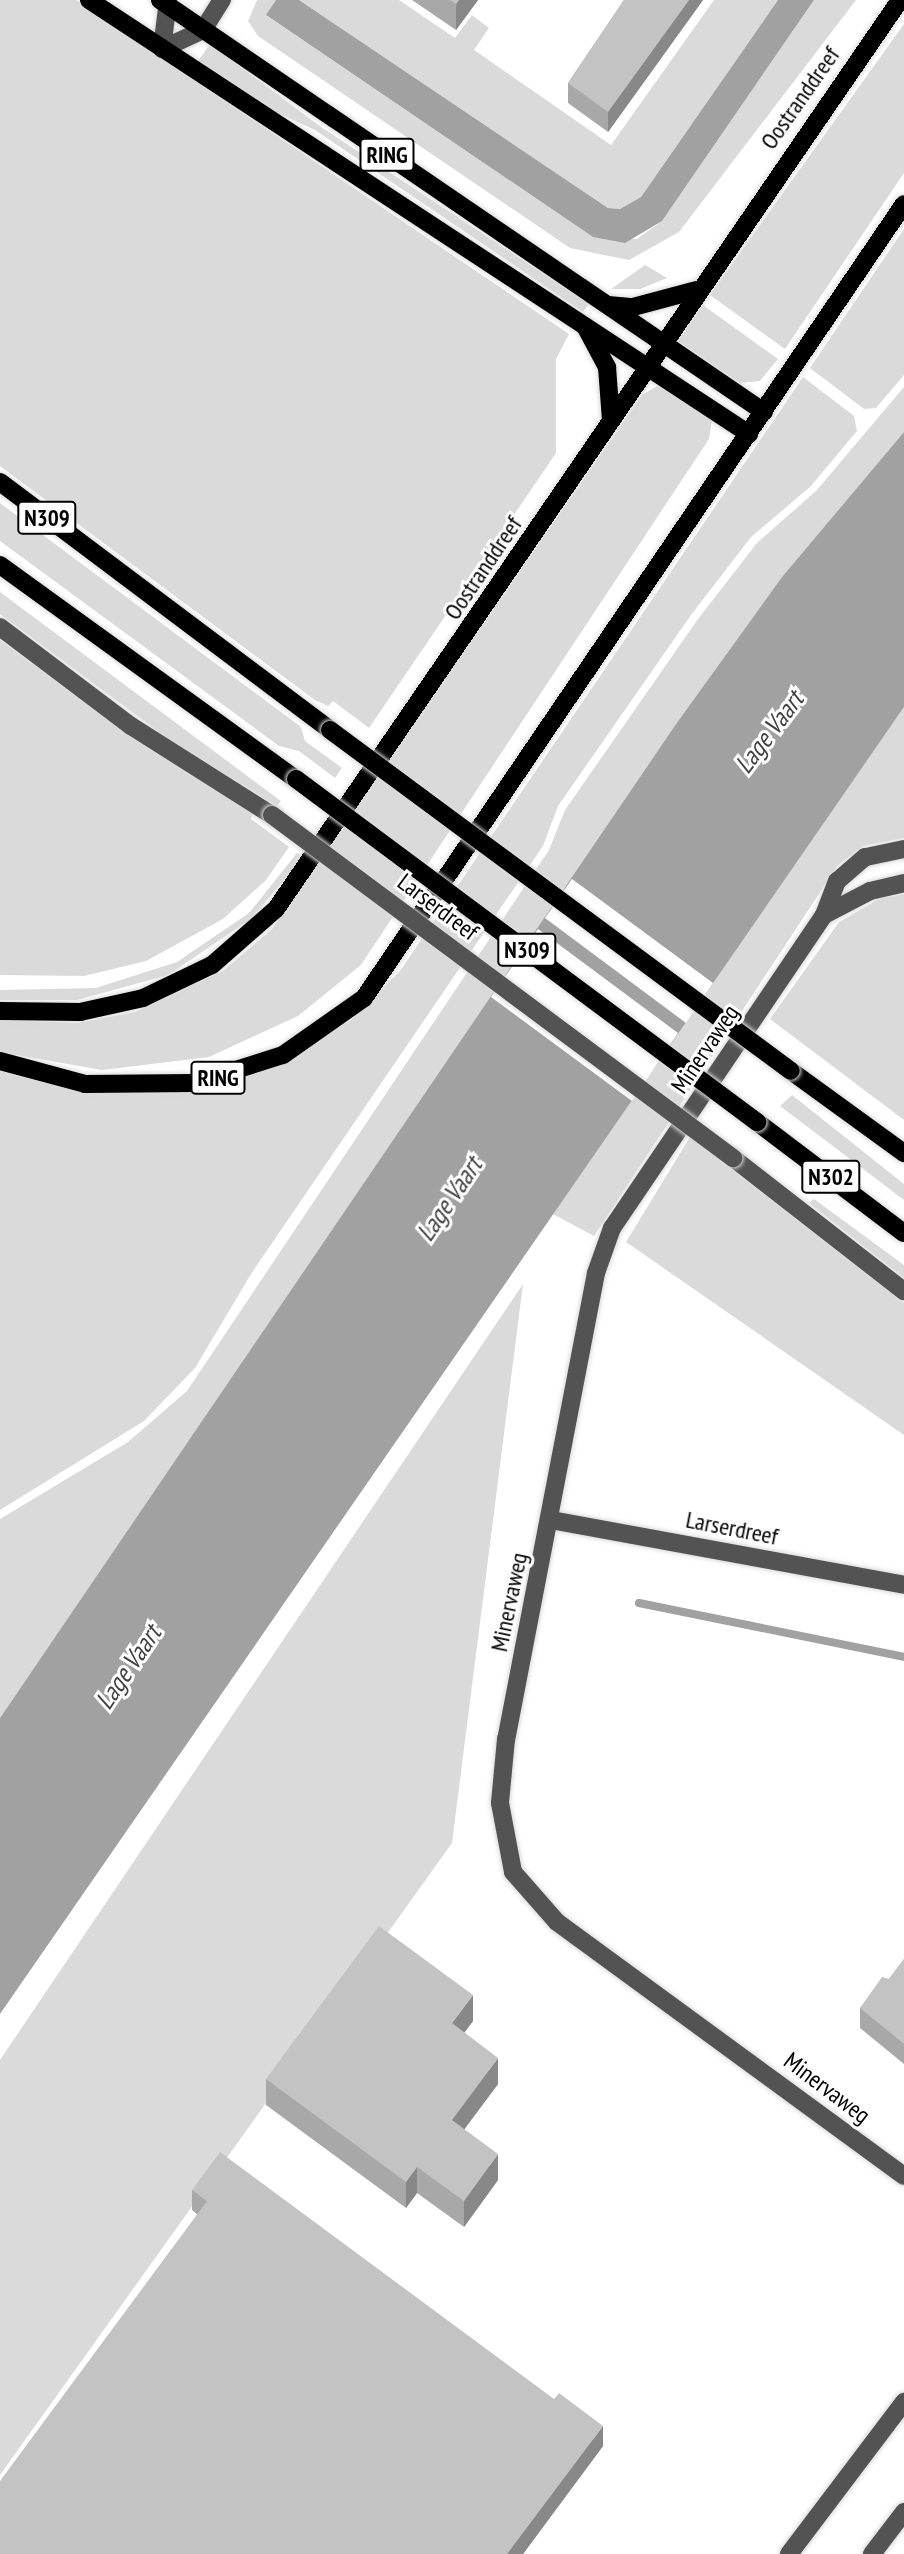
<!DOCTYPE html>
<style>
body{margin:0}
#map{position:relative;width:904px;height:2554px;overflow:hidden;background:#fff;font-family:"PT Sans Narrow",sans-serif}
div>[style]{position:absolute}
.green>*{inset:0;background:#dadada}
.water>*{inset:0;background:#a1a1a1}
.pier>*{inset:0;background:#fff}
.stream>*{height:8px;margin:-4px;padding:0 4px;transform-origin:4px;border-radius:4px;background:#a1a1a1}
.roads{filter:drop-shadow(0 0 2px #dbdbdb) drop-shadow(0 0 2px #dbdbdb)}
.minor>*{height:18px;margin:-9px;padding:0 9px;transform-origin:9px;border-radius:9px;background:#535353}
.major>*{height:18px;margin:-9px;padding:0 9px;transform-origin:9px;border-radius:9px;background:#000}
.bridges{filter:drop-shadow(0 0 2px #dbdbdb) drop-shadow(0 0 2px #dbdbdb)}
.minor-bridge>*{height:18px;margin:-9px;padding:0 9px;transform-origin:9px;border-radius:9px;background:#535353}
.major-bridge>*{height:18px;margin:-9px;padding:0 9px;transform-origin:9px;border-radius:9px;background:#000}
.wall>*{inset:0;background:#a8a8a8}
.shaded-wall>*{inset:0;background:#888}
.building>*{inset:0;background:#c3c3c3}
span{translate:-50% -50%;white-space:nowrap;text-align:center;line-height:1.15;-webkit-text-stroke:6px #fff;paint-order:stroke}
.shield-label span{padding:2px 5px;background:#fff;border:2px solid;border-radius:5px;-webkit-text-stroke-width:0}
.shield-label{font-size:23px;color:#000;font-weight:700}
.street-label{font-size:24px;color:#000}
.water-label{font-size:26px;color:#424242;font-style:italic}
</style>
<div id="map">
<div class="green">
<i style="clip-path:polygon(0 0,76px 0,569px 334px,556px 359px,556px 453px,369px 728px,333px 701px,328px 706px,315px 700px,0 466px)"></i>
<i style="clip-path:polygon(257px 0,276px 0,267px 16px,593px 237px,637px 239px,662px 221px,814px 0,856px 0,679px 232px,629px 260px,570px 248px,258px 36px,248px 21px)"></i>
<i style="clip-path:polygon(299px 0,399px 0,455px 38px,472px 15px,489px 28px,474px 50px,611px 145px,714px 0,778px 0,641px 197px,620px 209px,608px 208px)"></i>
<i style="clip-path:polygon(904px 24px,904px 173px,785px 349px,710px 295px)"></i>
<i style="clip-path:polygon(210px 44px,321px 127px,589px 304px,583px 312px,315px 130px,265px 107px,198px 61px)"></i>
<i style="clip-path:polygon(904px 229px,904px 375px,876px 408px,864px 409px,810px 368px)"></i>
<i style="clip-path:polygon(645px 265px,667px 278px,640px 289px,611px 289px)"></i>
<i style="clip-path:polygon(703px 305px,778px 359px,760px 381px,739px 383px,678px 341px)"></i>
<i style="clip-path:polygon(803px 377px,854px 416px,857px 431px,811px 486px,751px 537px,691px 615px,558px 806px,543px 846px,251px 1274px,195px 1368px,144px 1421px,0 1510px,0 1069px,92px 1093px,183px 1092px,271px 1068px,351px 1020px,400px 971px)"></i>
<i style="clip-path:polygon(659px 385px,712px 420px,709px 439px,361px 965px,298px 1016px,209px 1057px,102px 1070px,0 1052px,0 1020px,77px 1023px,135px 1012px,223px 971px,272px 929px,642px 395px)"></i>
<i style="clip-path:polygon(904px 387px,904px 432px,782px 577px,676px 724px,0 1718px,0 1519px,128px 1442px,187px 1391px,549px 850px,565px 810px,698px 619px,757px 543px,816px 491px)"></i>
<i style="clip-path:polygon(0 503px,301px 727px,305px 741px,342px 768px,335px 778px,299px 751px,279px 746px,0 541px)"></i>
<i style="clip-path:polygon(0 592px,281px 801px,277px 806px,171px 741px,0 614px)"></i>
<i style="clip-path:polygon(0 640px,132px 738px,253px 813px,251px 819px,289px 847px,266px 880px,223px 919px,146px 961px,84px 976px,0 975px)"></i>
<i style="clip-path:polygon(904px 707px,904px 838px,863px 846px,838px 865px,594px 1236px,551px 1213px)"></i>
<i style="clip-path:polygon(297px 853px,303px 857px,251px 919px,168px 975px,77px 1000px,0 1000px,0 990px,96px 988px,177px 962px,249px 913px)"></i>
<i style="clip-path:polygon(904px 894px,904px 1120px,770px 1019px,839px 922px,879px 899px)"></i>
<i style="clip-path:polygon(792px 1095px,904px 1184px,904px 1200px,780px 1106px)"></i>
<i style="clip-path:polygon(690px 1137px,904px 1303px,904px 1435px,626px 1242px)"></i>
<i style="clip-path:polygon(814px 1199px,904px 1265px,904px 1278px,809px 1203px)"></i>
<i style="clip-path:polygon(523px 1284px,452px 1843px,0 2475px,0 2060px)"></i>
</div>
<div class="water">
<i style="clip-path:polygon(276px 0,299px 0,608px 208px,620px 209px,641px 197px,778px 0,814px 0,662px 221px,625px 243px,593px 237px,266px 15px)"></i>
<i style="clip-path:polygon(904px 432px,904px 707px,0 2014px,0 1718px,676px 724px,782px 577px)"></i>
</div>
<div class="pier">
<i style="clip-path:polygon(572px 879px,713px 983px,686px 1023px,545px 918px)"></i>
<i style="clip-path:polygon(538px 929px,678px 1033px,632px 1101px,491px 997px)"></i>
</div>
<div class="stream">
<i style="left:639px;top:1603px;width:270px;rotate:11.5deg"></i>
</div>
<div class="roads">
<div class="minor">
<i style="left:168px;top:0;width:49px;rotate:97deg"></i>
<i style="left:162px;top:49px;width:45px;rotate:-24.9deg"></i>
<i style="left:203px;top:30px;width:36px;rotate:-58deg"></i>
<i style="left:0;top:627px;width:164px;rotate:37.1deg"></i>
<i style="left:131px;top:726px;width:167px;rotate:32.3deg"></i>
<i style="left:904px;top:849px;width:40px;rotate:168deg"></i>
<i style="left:865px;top:857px;width:37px;rotate:139deg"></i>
<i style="left:837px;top:881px;width:36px;rotate:111deg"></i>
<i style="left:824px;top:915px;width:378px;rotate:124.1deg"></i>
<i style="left:612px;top:1228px;width:48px;rotate:109.6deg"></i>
<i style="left:596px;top:1273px;width:475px;rotate:100.9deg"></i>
<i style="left:506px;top:1739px;width:64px;rotate:95.4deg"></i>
<i style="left:500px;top:1803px;width:70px;rotate:79.3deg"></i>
<i style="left:513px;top:1872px;width:67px;rotate:48.7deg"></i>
<i style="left:557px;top:1922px;width:430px;rotate:36.2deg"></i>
<i style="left:824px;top:915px;width:52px;rotate:-27.6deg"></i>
<i style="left:870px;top:891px;width:35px;rotate:-13deg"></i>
<i style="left:733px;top:1158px;width:217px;rotate:37.9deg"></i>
<i style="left:551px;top:1520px;width:359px;rotate:10.4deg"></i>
<i style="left:789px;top:2554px;width:191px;rotate:-52.9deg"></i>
<i style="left:872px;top:2554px;width:53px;rotate:-52.7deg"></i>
</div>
<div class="major">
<i style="left:89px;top:0;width:790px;rotate:33.33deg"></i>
<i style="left:160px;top:0;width:731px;rotate:34.3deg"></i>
<i style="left:608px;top:305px;width:25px;rotate:5deg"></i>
<i style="left:633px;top:307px;width:66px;rotate:-14.9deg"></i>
<i style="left:585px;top:326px;width:47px;rotate:61.8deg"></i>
<i style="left:607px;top:367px;width:53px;rotate:85.7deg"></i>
<i style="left:0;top:482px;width:413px;rotate:36.9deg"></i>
<i style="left:0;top:565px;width:365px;rotate:35.9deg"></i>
<i style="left:0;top:1011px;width:80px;rotate:0.7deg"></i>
<i style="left:80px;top:1012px;width:65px;rotate:-12.5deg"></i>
<i style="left:143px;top:998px;width:76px;rotate:-25.6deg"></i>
<i style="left:212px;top:965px;width:85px;rotate:-41.2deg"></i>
<i style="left:276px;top:909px;width:1103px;rotate:-55.53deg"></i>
<i style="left:0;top:1061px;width:88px;rotate:15.1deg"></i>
<i style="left:85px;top:1084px;width:110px;rotate:-0.5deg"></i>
<i style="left:195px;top:1083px;width:92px;rotate:-17.7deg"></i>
<i style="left:283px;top:1055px;width:99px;rotate:-35.1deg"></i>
<i style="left:364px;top:998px;width:960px;rotate:-55.78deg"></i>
<i style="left:791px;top:1071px;width:140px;rotate:36deg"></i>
<i style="left:757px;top:1122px;width:184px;rotate:37.1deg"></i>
</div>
</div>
<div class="bridges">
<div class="minor-bridge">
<i style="left:272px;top:815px;width:575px;rotate:36.65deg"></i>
</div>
<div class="major-bridge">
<i style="left:330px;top:730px;width:573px;rotate:36.49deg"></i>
<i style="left:296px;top:779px;width:575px;rotate:36.65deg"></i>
</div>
</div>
<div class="wall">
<i style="clip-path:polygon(412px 0,478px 0,456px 30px)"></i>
<i style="clip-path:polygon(624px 0,703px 0,608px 132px,568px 103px,568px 83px)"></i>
<i style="clip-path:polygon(904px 1959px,904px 2064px,860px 2028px,860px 2008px,889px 1979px)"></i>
<i style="clip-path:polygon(473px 2021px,464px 2033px,498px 2084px,464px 2129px,498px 2180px,464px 2227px,417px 2193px,406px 2208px,266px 2105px,266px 2079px)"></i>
<i style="clip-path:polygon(192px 2190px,603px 2446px,523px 2554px,0 2554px,198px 2215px,192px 2210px)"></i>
</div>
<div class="shaded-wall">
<i style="clip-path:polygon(459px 0,478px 0,456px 30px,456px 4px)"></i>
<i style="clip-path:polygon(689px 0,703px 0,608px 132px,608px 112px)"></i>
<i style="clip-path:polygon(473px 1995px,473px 2021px,452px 2049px,452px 2023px)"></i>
<i style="clip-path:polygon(498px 2058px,498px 2084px,452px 2146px,452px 2120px)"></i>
<i style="clip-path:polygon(498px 2154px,498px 2180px,464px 2227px,464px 2201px)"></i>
<i style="clip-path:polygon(417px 2167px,417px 2193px,406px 2208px,406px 2182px)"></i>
<i style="clip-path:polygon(603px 2426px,603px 2446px,523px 2554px,507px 2554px)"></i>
</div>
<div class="building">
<i style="clip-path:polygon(450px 0,459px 0,456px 4px)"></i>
<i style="clip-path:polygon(624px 0,689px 0,608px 112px,568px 83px)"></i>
<i style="clip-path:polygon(379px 1926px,473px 1995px,452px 2023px,498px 2058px,452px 2120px,498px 2154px,464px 2201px,417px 2167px,406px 2182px,266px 2079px)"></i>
<i style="clip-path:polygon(904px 1959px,904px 2044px,860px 2008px,882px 1977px,889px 1979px)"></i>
<i style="clip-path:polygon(220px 2152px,554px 2399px,559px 2393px,603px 2426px,507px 2554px,0 2554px,0 2481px,207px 2201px,192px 2190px)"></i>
</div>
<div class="shield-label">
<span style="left:387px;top:155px">RING</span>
<span style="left:47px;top:518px">N309</span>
<span style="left:527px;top:950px">N309</span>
<span style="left:218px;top:1078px">RING</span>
<span style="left:831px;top:1177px">N302</span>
</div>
<div class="street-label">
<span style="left:800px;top:98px;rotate:-55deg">Oostranddreef</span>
<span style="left:483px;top:568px;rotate:-56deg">Oostranddreef</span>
<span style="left:438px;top:907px;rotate:37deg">Larserdreef</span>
<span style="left:705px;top:1049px;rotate:-56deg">Minervaweg</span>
<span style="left:732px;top:1528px;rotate:11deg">Larserdreef</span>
<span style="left:509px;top:1602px;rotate:-78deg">Minervaweg</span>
<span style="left:827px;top:2088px;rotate:37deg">Minervaweg</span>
</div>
<div class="water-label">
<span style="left:769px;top:732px;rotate:-53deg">Lage Vaart</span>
<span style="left:449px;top:1199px;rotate:-56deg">Lage Vaart</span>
<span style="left:128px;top:1667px;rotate:-56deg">Lage Vaart</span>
</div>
</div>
